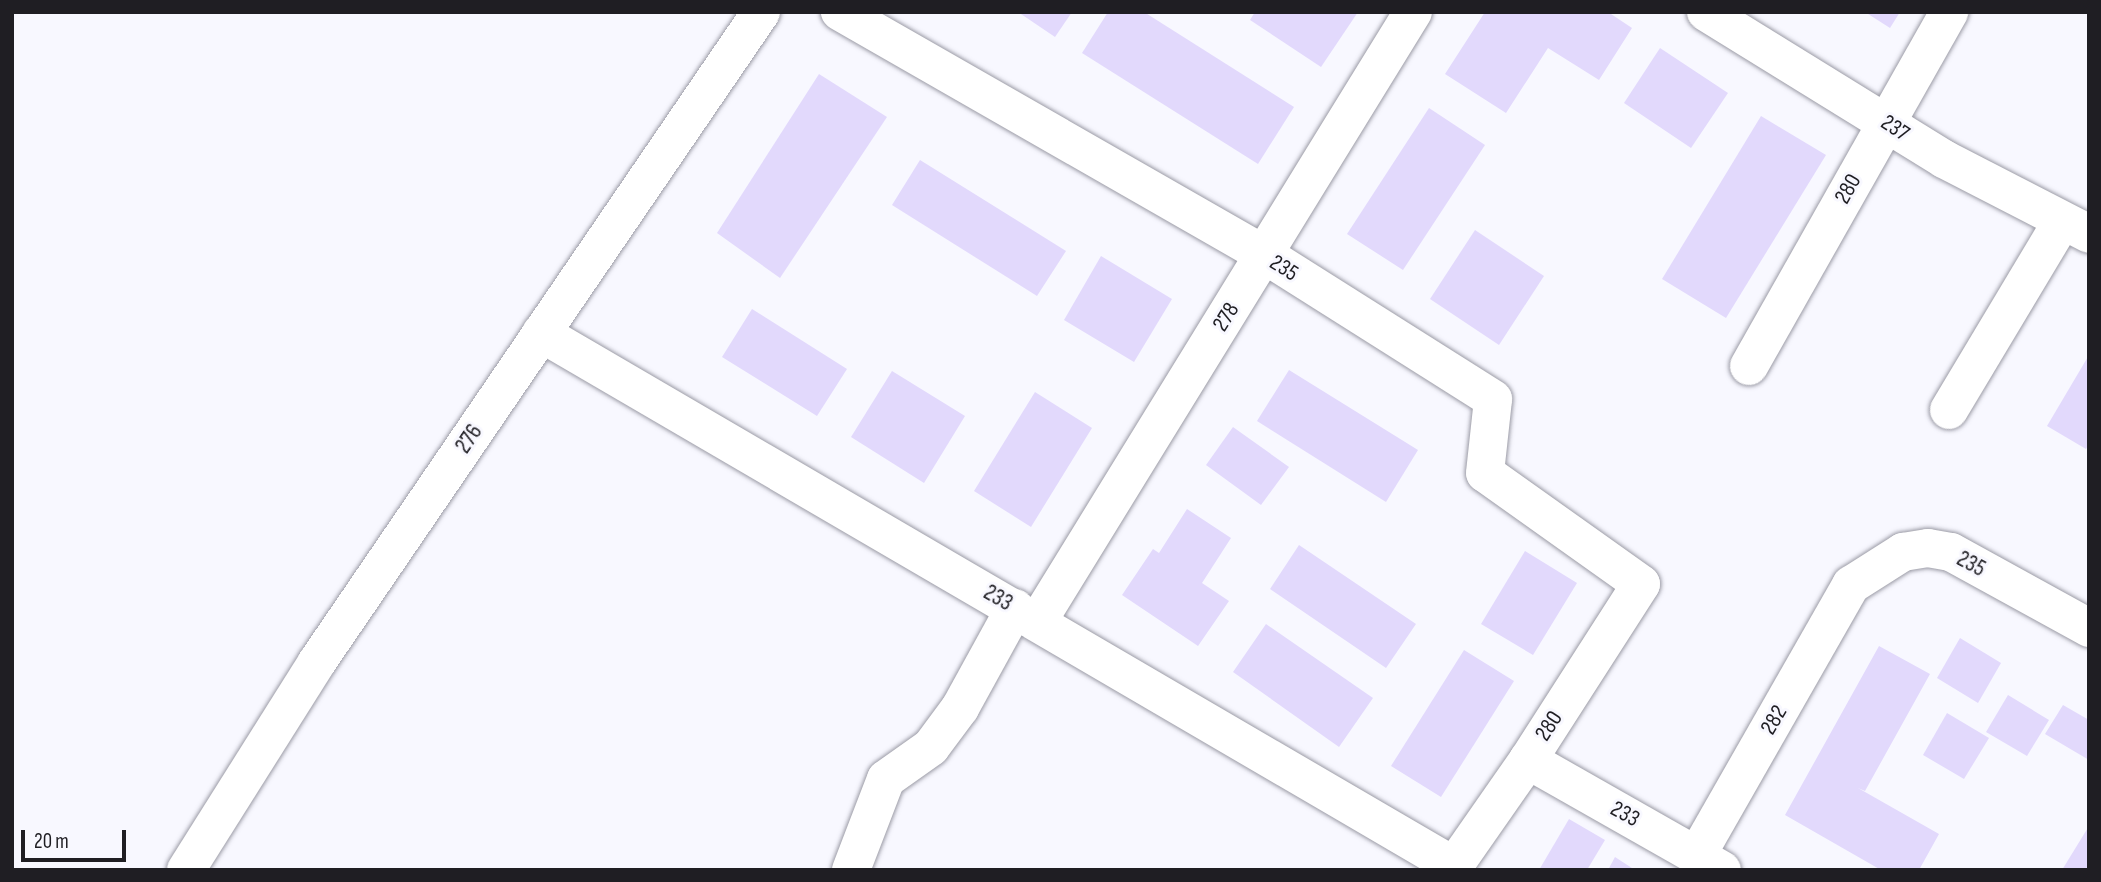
<!DOCTYPE html>
<style>
body{margin:0}
#map{position:relative;width:2101px;height:882px;overflow:hidden;background:#f8f8ff;font-family:"Sofia Sans Condensed",sans-serif}
div>[style]{position:absolute}
.building>*{inset:0;background:#e2d9fc}
.roads{filter:drop-shadow(0 0 2px #9b9ba6) drop-shadow(0 0 2px #9b9ba6)}
.minor>*{height:38px;margin:-19px;padding:0 19px;transform-origin:19px;border-radius:19px;background:#fff}
span{translate:-50% -50%;white-space:nowrap;text-align:center;line-height:1.15;-webkit-text-stroke:6px #f8f8ff;paint-order:stroke}
.street-label{font-size:23px;color:#1f1e23}
.frame{position:absolute;inset:0;border:14px solid #1f1e23;pointer-events:none}
.scale{position:absolute;left:21px;top:830px;width:105px;height:32px;box-sizing:border-box;border:4px solid #1f1e23;border-top:0;padding-left:9px;font-size:21px;line-height:24px;white-space:nowrap;color:#1f1e23;-webkit-text-stroke:5px #f8f8ff;paint-order:stroke}
</style>
<div id="map">
<div class="building">
<i style="clip-path:polygon(1018px 12px,1072px 12px,1055px 37px)"></i>
<i style="clip-path:polygon(1108px 12px,1144px 12px,1294px 107px,1258px 164px,1082px 53px)"></i>
<i style="clip-path:polygon(1255px 12px,1358px 12px,1321px 67px,1250px 20px)"></i>
<i style="clip-path:polygon(1485px 12px,1608px 12px,1632px 28px,1599px 80px,1548px 48px,1506px 113px,1445px 74px)"></i>
<i style="clip-path:polygon(1865px 12px,1900px 12px,1890px 28px)"></i>
<i style="clip-path:polygon(1660px 48px,1728px 93px,1691px 148px,1624px 103px)"></i>
<i style="clip-path:polygon(819px 74px,887px 117px,780px 278px,717px 233px)"></i>
<i style="clip-path:polygon(1429px 108px,1485px 145px,1403px 270px,1347px 234px)"></i>
<i style="clip-path:polygon(1761px 116px,1826px 155px,1726px 318px,1662px 279px)"></i>
<i style="clip-path:polygon(920px 160px,1066px 251px,1037px 296px,892px 205px)"></i>
<i style="clip-path:polygon(1475px 230px,1544px 276px,1499px 345px,1430px 299px)"></i>
<i style="clip-path:polygon(1101px 256px,1172px 299px,1134px 362px,1064px 320px)"></i>
<i style="clip-path:polygon(752px 309px,847px 369px,817px 416px,722px 357px)"></i>
<i style="clip-path:polygon(2089px 355px,2089px 444px,2086px 449px,2047px 426px)"></i>
<i style="clip-path:polygon(1289px 370px,1418px 450px,1386px 502px,1257px 421px)"></i>
<i style="clip-path:polygon(892px 371px,965px 416px,924px 483px,851px 437px)"></i>
<i style="clip-path:polygon(1035px 392px,1092px 428px,1031px 527px,974px 491px)"></i>
<i style="clip-path:polygon(1233px 427px,1289px 467px,1261px 505px,1206px 465px)"></i>
<i style="clip-path:polygon(1187px 509px,1231px 538px,1202px 583px,1229px 601px,1198px 646px,1122px 595px,1153px 549px,1159px 553px)"></i>
<i style="clip-path:polygon(1299px 545px,1416px 624px,1386px 668px,1270px 589px)"></i>
<i style="clip-path:polygon(1525px 551px,1577px 583px,1533px 655px,1481px 624px)"></i>
<i style="clip-path:polygon(1266px 624px,1373px 698px,1339px 747px,1233px 672px)"></i>
<i style="clip-path:polygon(1960px 638px,2001px 663px,1978px 703px,1937px 678px)"></i>
<i style="clip-path:polygon(1879px 646px,1930px 674px,1865px 791px,1858px 788px,1939px 834px,1919px 870px,1881px 870px,1785px 815px)"></i>
<i style="clip-path:polygon(1464px 650px,1514px 681px,1441px 797px,1391px 766px)"></i>
<i style="clip-path:polygon(2008px 695px,2049px 720px,2027px 756px,1986px 732px)"></i>
<i style="clip-path:polygon(2063px 705px,2089px 720px,2089px 760px,2045px 734px)"></i>
<i style="clip-path:polygon(1947px 713px,1989px 738px,1964px 779px,1923px 755px)"></i>
<i style="clip-path:polygon(1569px 819px,1605px 840px,1587px 870px,1539px 870px)"></i>
<i style="clip-path:polygon(2089px 826px,2089px 870px,2062px 870px)"></i>
<i style="clip-path:polygon(1615px 857px,1635px 870px,1608px 870px)"></i>
</div>
<div class="roads">
<div class="minor">
<i style="left:1706px;top:12px;width:280px;rotate:31.7deg"></i>
<i style="left:1944px;top:159px;width:163px;rotate:27.3deg"></i>
<i style="left:541px;top:333px;width:1057px;rotate:30.28deg"></i>
<i style="left:1454px;top:866px;width:129px;rotate:-55.1deg"></i>
<i style="left:1528px;top:760px;width:209px;rotate:-57.3deg"></i>
<i style="left:1641px;top:584px;width:191px;rotate:-144.6deg"></i>
<i style="left:1485px;top:473px;width:74px;rotate:-83.8deg"></i>
<i style="left:1493px;top:399px;width:270px;rotate:-147.7deg"></i>
<i style="left:1265px;top:255px;width:490px;rotate:-150.2deg"></i>
<i style="left:1749px;top:366px;width:407px;rotate:-60.5deg"></i>
<i style="left:1949px;top:410px;width:220px;rotate:-59.1deg"></i>
<i style="left:1038px;top:621px;width:715px;rotate:-58.38deg"></i>
<i style="left:1528px;top:760px;width:223px;rotate:29.6deg"></i>
<i style="left:1697px;top:855px;width:311px;rotate:-60.3deg"></i>
<i style="left:1851px;top:585px;width:62px;rotate:-32.4deg"></i>
<i style="left:1903px;top:552px;width:25px;rotate:-9deg"></i>
<i style="left:1928px;top:548px;width:23px;rotate:10deg"></i>
<i style="left:1951px;top:552px;width:158px;rotate:28.8deg"></i>
<i style="left:186px;top:870px;width:246px;rotate:-57.8deg"></i>
<i style="left:317px;top:662px;width:787px;rotate:-55.66deg"></i>
<i style="left:851px;top:870px;width:97px;rotate:-69deg"></i>
<i style="left:886px;top:779px;width:55px;rotate:-35.4deg"></i>
<i style="left:931px;top:747px;width:49px;rotate:-53.4deg"></i>
<i style="left:960px;top:708px;width:114px;rotate:-61.2deg"></i>
</div>
</div>
<div class="street-label">
<span style="left:1895px;top:128px;rotate:33deg">237</span>
<span style="left:1848px;top:189px;rotate:-61deg">280</span>
<span style="left:1284px;top:268px;rotate:32deg">235</span>
<span style="left:1226px;top:317px;rotate:-58deg">278</span>
<span style="left:469px;top:439px;rotate:-56deg">276</span>
<span style="left:1971px;top:564px;rotate:28deg">235</span>
<span style="left:998px;top:598px;rotate:30deg">233</span>
<span style="left:1774px;top:720px;rotate:-60deg">282</span>
<span style="left:1549px;top:726px;rotate:-57deg">280</span>
<span style="left:1625px;top:814px;rotate:29deg">233</span>
</div>
<div class="frame"></div>
<div class="scale">20 m</div>
</div>
